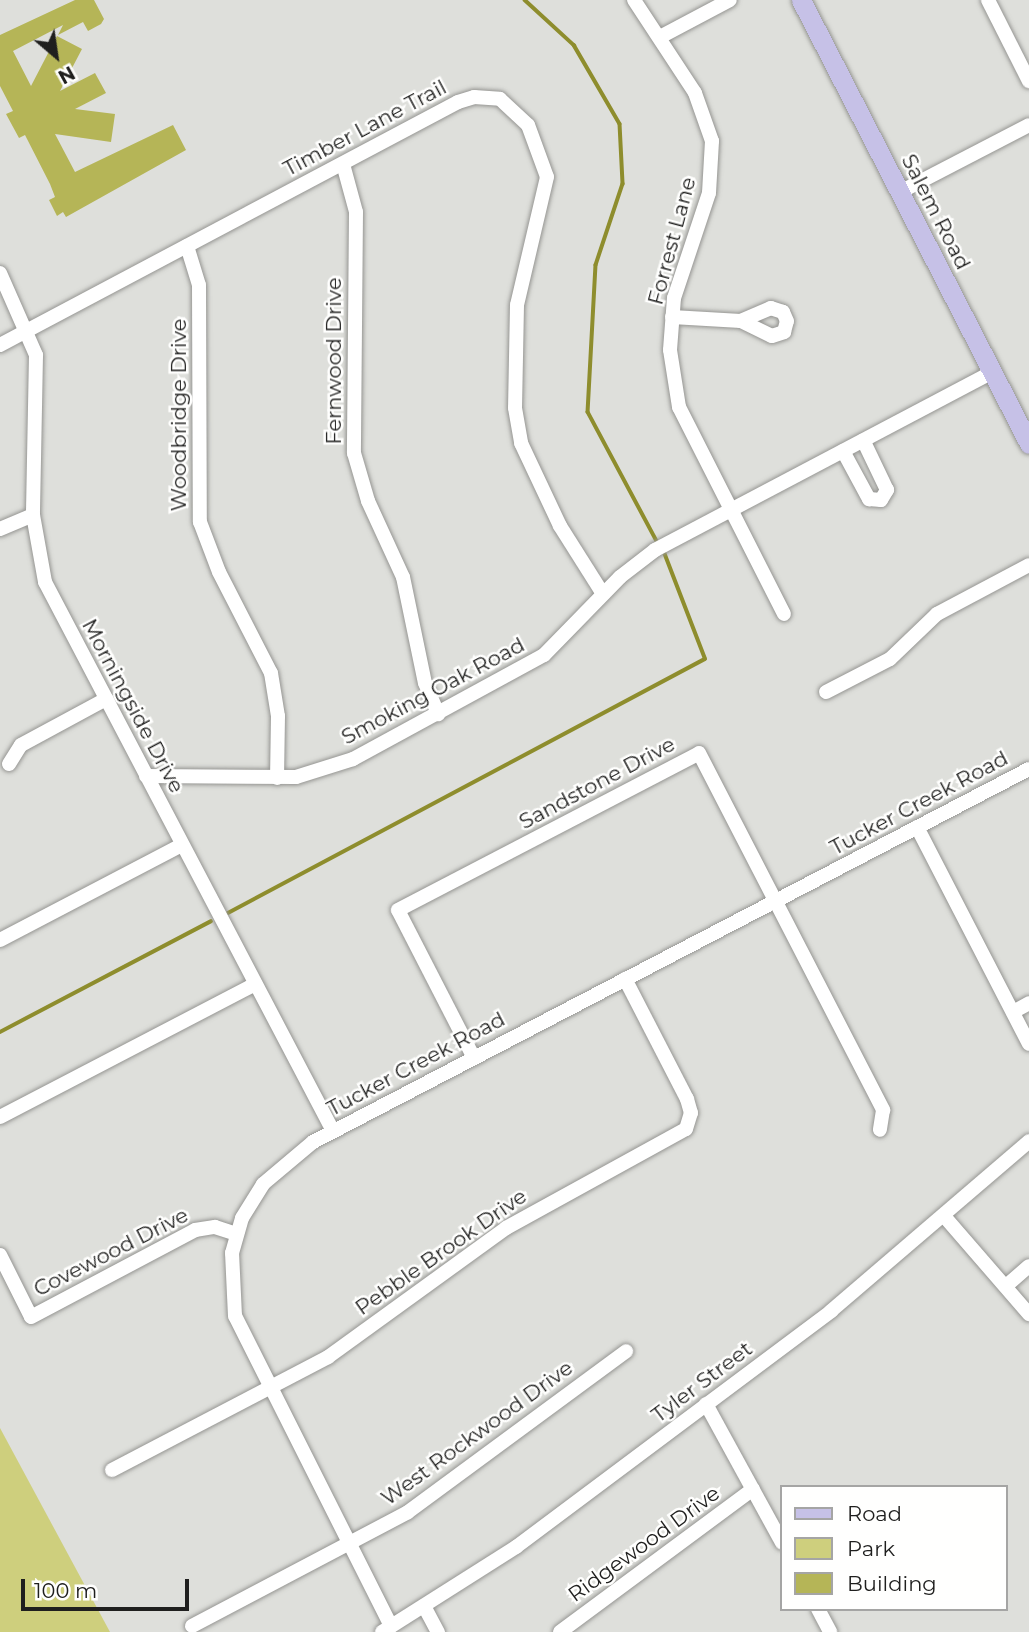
<!DOCTYPE html>
<style>
body{margin:0}
#map{position:relative;width:1029px;height:1632px;overflow:hidden;background:#dedfdb;font-family:Montserrat,sans-serif}
div>[style]{position:absolute}
.green>*{inset:0;background:#cecf7d}
.stream>*{height:3.5px;margin:-1.75px;padding:0 1.75px;transform-origin:1.75px;border-radius:1.75px;background:#8e8d2d}
.building>*{inset:0;background:#b5b557}
.roads{filter:drop-shadow(0 0 2px #959592) drop-shadow(0 0 2px #959592)}
.minor>*{height:14px;margin:-7px;padding:0 7px;transform-origin:7px;border-radius:7px;background:#fff}
.major>*{height:19px;margin:-9.5px;padding:0 9.5px;transform-origin:9.5px;border-radius:9.5px;background:#c6c1e7}
span{translate:-50% -50%;white-space:nowrap;text-align:center;line-height:1.15;-webkit-text-stroke:5px #fffffe;paint-order:stroke}
.street-label{font-size:21px;color:#1f1f1e}
.legend{position:absolute;left:780px;top:1485px;width:228px;height:126px;box-sizing:border-box;background:#fffffe;border:2px solid #a5a5a4;margin:0;padding:9px 12px;list-style:none;font-size:21px;color:#1f1f1e}
.legend li{display:flex;align-items:center;gap:14px;height:35px}
.legend b{width:35px;border:2px solid #a5a5a4}
.north{position:absolute;left:21px;top:21px;width:70px;height:70px;-webkit-text-stroke:5px #fffffe;paint-order:stroke;rotate:151deg;font-size:19px;font-weight:700;line-height:28px;text-align:center;color:#1f1f1e}
.north::after{content:'';display:block;margin:auto;width:24px;height:32px;background:#1f1f1e;clip-path:polygon(50% 0,100% 100%,50% 72%,0 100%)}
.scale{position:absolute;left:21px;top:1579px;width:168px;height:32px;box-sizing:border-box;border:4px solid #1f1f1e;border-top:0;padding-left:9px;font-size:21px;line-height:24px;white-space:nowrap;color:#1f1f1e;-webkit-text-stroke:5px #fffffe;paint-order:stroke}
</style>
<div id="map">
<div class="green">
<i style="clip-path:polygon(0 1428px,110px 1632px,0 1632px)"></i>
</div>
<div class="stream">
<i style="left:525px;top:0;width:67px;rotate:42.6deg"></i>
<i style="left:574px;top:45px;width:91px;rotate:59.8deg"></i>
<i style="left:620px;top:124px;width:60px;rotate:87.1deg"></i>
<i style="left:623px;top:184px;width:85px;rotate:108.4deg"></i>
<i style="left:596px;top:265px;width:147px;rotate:93.1deg"></i>
<i style="left:588px;top:412px;width:146px;rotate:61.9deg"></i>
<i style="left:228px;top:913px;width:540px;rotate:-28.04deg"></i>
<i style="left:705px;top:659px;width:114px;rotate:-111.1deg"></i>
<i style="left:0;top:1032px;width:238px;rotate:-27.7deg"></i>
</div>
<div class="building">
<i style="clip-path:polygon(75px 0,94px 0,104px 19px,101px 24px,88px 31px,83px 22px,58px 35px,63px 25px,13px 51px,31px 86px,57px 36px,82px 49px,60px 91px,95px 73px,106px 93px,75px 109px,115px 114px,111px 142px,55px 134px,75px 172px,173px 125px,186px 150px,66px 217px,63px 212px,57px 216px,49px 200px,55px 197px,50px 184px,25px 135px,19px 138px,6px 114px,13px 111px,0 86px,0 35px)"></i>
</div>
<div class="roads">
<div class="minor">
<i style="left:634px;top:0;width:111px;rotate:56.7deg"></i>
<i style="left:695px;top:93px;width:51px;rotate:70.5deg"></i>
<i style="left:712px;top:141px;width:52px;rotate:93.3deg"></i>
<i style="left:709px;top:193px;width:111px;rotate:108.4deg"></i>
<i style="left:674px;top:298px;width:52px;rotate:94.4deg"></i>
<i style="left:670px;top:350px;width:58px;rotate:81deg"></i>
<i style="left:679px;top:407px;width:232px;rotate:63.1deg"></i>
<i style="left:988px;top:0;width:91px;rotate:63.2deg"></i>
<i style="left:660px;top:37px;width:79px;rotate:-27.9deg"></i>
<i style="left:343px;top:164px;width:50px;rotate:74.8deg"></i>
<i style="left:356px;top:212px;width:241px;rotate:90.5deg"></i>
<i style="left:354px;top:453px;width:50px;rotate:73.7deg"></i>
<i style="left:368px;top:501px;width:84px;rotate:65.3deg"></i>
<i style="left:403px;top:577px;width:108px;rotate:78.3deg"></i>
<i style="left:425px;top:683px;width:34px;rotate:67deg"></i>
<i style="left:900px;top:192px;width:145px;rotate:-27.4deg"></i>
<i style="left:187px;top:246px;width:41px;rotate:72.9deg"></i>
<i style="left:199px;top:285px;width:237px;rotate:89.8deg"></i>
<i style="left:200px;top:522px;width:53px;rotate:69.2deg"></i>
<i style="left:219px;top:572px;width:114px;rotate:62.8deg"></i>
<i style="left:271px;top:673px;width:44px;rotate:80.8deg"></i>
<i style="left:278px;top:716px;width:62px;rotate:90.9deg"></i>
<i style="left:0;top:273px;width:90px;rotate:66.3deg"></i>
<i style="left:36px;top:355px;width:160px;rotate:91.1deg"></i>
<i style="left:33px;top:515px;width:68px;rotate:79.8deg"></i>
<i style="left:45px;top:582px;width:620px;rotate:62.32deg"></i>
<i style="left:672px;top:317px;width:69px;rotate:3.3deg"></i>
<i style="left:741px;top:321px;width:34px;rotate:26deg"></i>
<i style="left:772px;top:336px;width:13px;rotate:-18deg"></i>
<i style="left:784px;top:332px;width:11px;rotate:-75deg"></i>
<i style="left:787px;top:321px;width:10px;rotate:-114deg"></i>
<i style="left:783px;top:312px;width:13px;rotate:-162deg"></i>
<i style="left:771px;top:308px;width:33px;rotate:157deg"></i>
<i style="left:0;top:345px;width:518px;rotate:-27.95deg"></i>
<i style="left:458px;top:102px;width:17px;rotate:-17deg"></i>
<i style="left:474px;top:97px;width:26px;rotate:4deg"></i>
<i style="left:500px;top:99px;width:38px;rotate:43deg"></i>
<i style="left:528px;top:125px;width:55px;rotate:69.9deg"></i>
<i style="left:547px;top:177px;width:131px;rotate:103.2deg"></i>
<i style="left:517px;top:305px;width:103px;rotate:91.1deg"></i>
<i style="left:515px;top:408px;width:36px;rotate:80deg"></i>
<i style="left:521px;top:443px;width:92px;rotate:64.8deg"></i>
<i style="left:560px;top:526px;width:80px;rotate:57.7deg"></i>
<i style="left:843px;top:451px;width:55px;rotate:61.6deg"></i>
<i style="left:869px;top:499px;width:12px;rotate:5deg"></i>
<i style="left:881px;top:500px;width:12px;rotate:-59deg"></i>
<i style="left:887px;top:490px;width:55px;rotate:-115.6deg"></i>
<i style="left:0;top:529px;width:36px;rotate:-23deg"></i>
<i style="left:826px;top:692px;width:72px;rotate:-27.3deg"></i>
<i style="left:890px;top:659px;width:65px;rotate:-43.8deg"></i>
<i style="left:937px;top:614px;width:104px;rotate:-28deg"></i>
<i style="left:9px;top:764px;width:22px;rotate:-58deg"></i>
<i style="left:21px;top:745px;width:97px;rotate:-28.4deg"></i>
<i style="left:146px;top:776px;width:150px;rotate:0.4deg"></i>
<i style="left:296px;top:777px;width:60px;rotate:-17.5deg"></i>
<i style="left:353px;top:759px;width:217px;rotate:-28.6deg"></i>
<i style="left:544px;top:655px;width:109px;rotate:-45.7deg"></i>
<i style="left:620px;top:577px;width:44px;rotate:-37.6deg"></i>
<i style="left:655px;top:550px;width:381px;rotate:-27.8deg"></i>
<i style="left:917px;top:827px;width:244px;rotate:62.7deg"></i>
<i style="left:0;top:940px;width:205px;rotate:-27.6deg"></i>
<i style="left:1013px;top:1012px;width:18px;rotate:-29deg"></i>
<i style="left:474px;top:1058px;width:166px;rotate:-117.2deg"></i>
<i style="left:398px;top:910px;width:339px;rotate:-27.5deg"></i>
<i style="left:699px;top:753px;width:402px;rotate:62.7deg"></i>
<i style="left:883px;top:1110px;width:20px;rotate:99deg"></i>
<i style="left:0;top:1117px;width:288px;rotate:-27.5deg"></i>
<i style="left:944px;top:1216px;width:130px;rotate:49.1deg"></i>
<i style="left:0;top:1255px;width:69px;rotate:63.4deg"></i>
<i style="left:31px;top:1317px;width:186px;rotate:-27.9deg"></i>
<i style="left:195px;top:1230px;width:20px;rotate:-9deg"></i>
<i style="left:215px;top:1227px;width:23px;rotate:18deg"></i>
<i style="left:1006px;top:1286px;width:30px;rotate:-41deg"></i>
<i style="left:706px;top:1404px;width:158px;rotate:61.3deg"></i>
<i style="left:112px;top:1470px;width:244px;rotate:-27.6deg"></i>
<i style="left:328px;top:1357px;width:220px;rotate:-35.9deg"></i>
<i style="left:506px;top:1228px;width:205px;rotate:-28.8deg"></i>
<i style="left:686px;top:1129px;width:17px;rotate:-73deg"></i>
<i style="left:691px;top:1113px;width:15px;rotate:-106deg"></i>
<i style="left:687px;top:1099px;width:135px;rotate:-117.3deg"></i>
<i style="left:424px;top:1606px;width:30px;rotate:62deg"></i>
<i style="left:818px;top:1609px;width:26px;rotate:62deg"></i>
<i style="left:192px;top:1626px;width:244px;rotate:-27.8deg"></i>
<i style="left:408px;top:1512px;width:271px;rotate:-36.4deg"></i>
<i style="left:391px;top:1626px;width:347px;rotate:-116.7deg"></i>
<i style="left:235px;top:1316px;width:63px;rotate:-92.7deg"></i>
<i style="left:232px;top:1253px;width:36px;rotate:-74deg"></i>
<i style="left:242px;top:1218px;width:40px;rotate:-58deg"></i>
<i style="left:263px;top:1184px;width:65px;rotate:-40deg"></i>
<i style="left:313px;top:1142px;width:807px;rotate:-27.52deg"></i>
<i style="left:382px;top:1632px;width:159px;rotate:-32.4deg"></i>
<i style="left:516px;top:1547px;width:394px;rotate:-36.8deg"></i>
<i style="left:831px;top:1311px;width:261px;rotate:-40.6deg"></i>
<i style="left:560px;top:1632px;width:240px;rotate:-36.5deg"></i>
</div>
<div class="major">
<i style="left:801px;top:0;width:499px;rotate:62.8deg"></i>
</div>
</div>
<div class="street-label">
<span style="left:365px;top:128px;rotate:-28deg">Timber Lane Trail</span>
<span style="left:936px;top:212px;rotate:63deg">Salem Road</span>
<span style="left:672px;top:241px;rotate:-75deg">Forrest Lane</span>
<span style="left:334px;top:361px;rotate:-90deg">Fernwood Drive</span>
<span style="left:179px;top:415px;rotate:-90deg">Woodbridge Drive</span>
<span style="left:433px;top:691px;rotate:-28deg">Smoking Oak Road</span>
<span style="left:133px;top:706px;rotate:62deg">Morningside Drive</span>
<span style="left:597px;top:783px;rotate:-28deg">Sandstone Drive</span>
<span style="left:919px;top:803px;rotate:-28deg">Tucker Creek Road</span>
<span style="left:416px;top:1064px;rotate:-28deg">Tucker Creek Road</span>
<span style="left:111px;top:1252px;rotate:-27deg">Covewood Drive</span>
<span style="left:441px;top:1252px;rotate:-35deg">Pebble Brook Drive</span>
<span style="left:702px;top:1382px;rotate:-37deg">Tyler Street</span>
<span style="left:477px;top:1433px;rotate:-36deg">West Rockwood Drive</span>
<span style="left:644px;top:1544px;rotate:-36deg">Ridgewood Drive</span>
</div>
<ul class="legend">
<li><b style="height:9px;background:#c6c1e7"></b>Road</li>
<li><b style="height:19px;background:#cecf7d"></b>Park</li>
<li><b style="height:19px;background:#b5b557"></b>Building</li>
</ul>
<div class="north">N</div>
<div class="scale">100 m</div>
</div>
